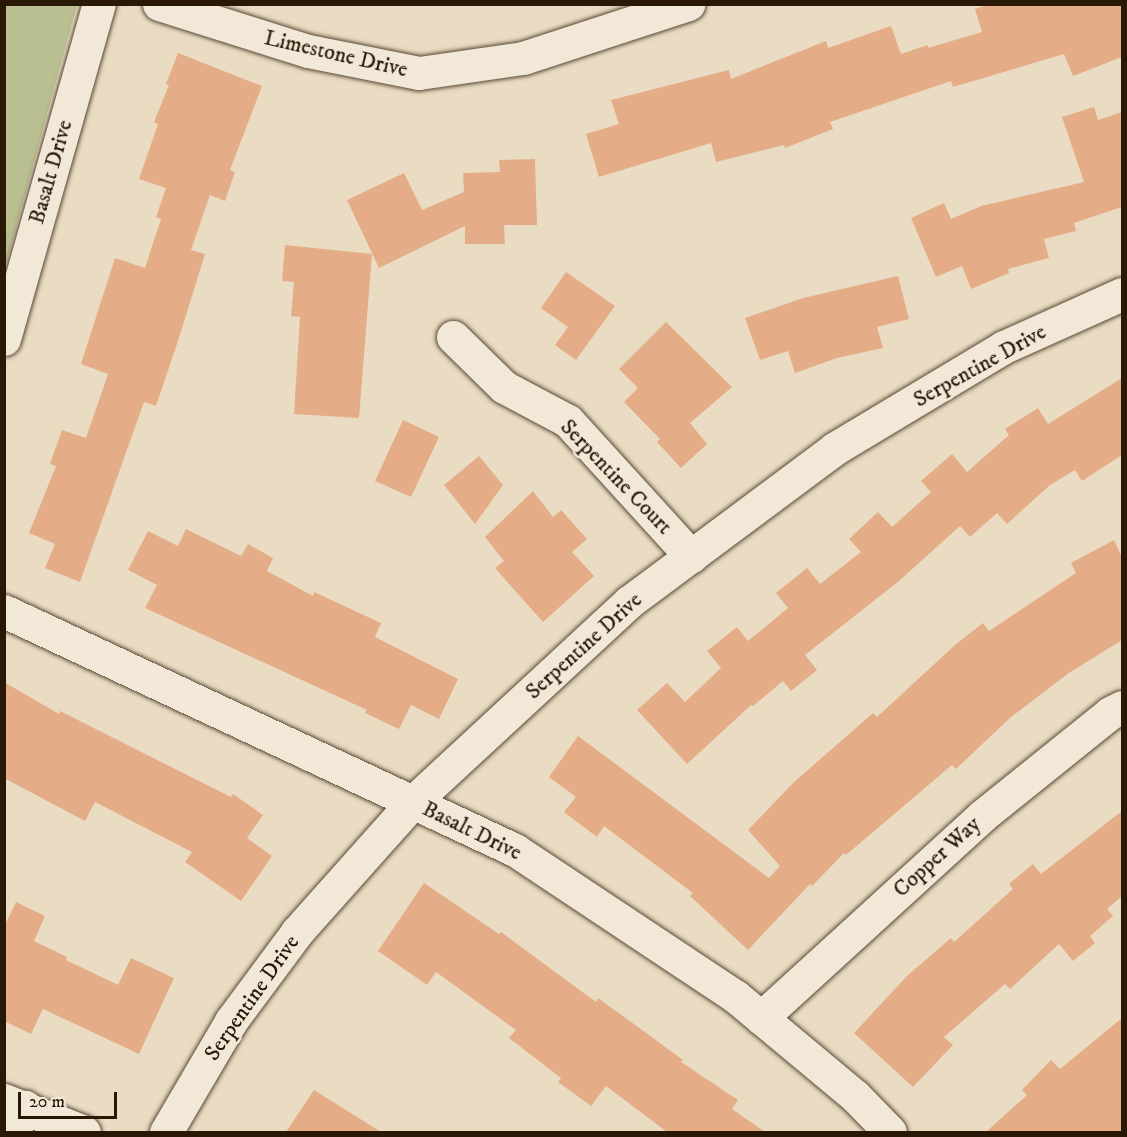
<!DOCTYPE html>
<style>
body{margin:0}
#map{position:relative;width:1127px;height:1137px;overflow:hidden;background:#eadcc3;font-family:"IM FELL DW Pica",serif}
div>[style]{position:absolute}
.green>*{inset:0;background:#babf92}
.building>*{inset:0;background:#e4ad87}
.roads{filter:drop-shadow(0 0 2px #594935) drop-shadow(0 0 2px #594935)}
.minor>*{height:33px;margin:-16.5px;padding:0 16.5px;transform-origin:16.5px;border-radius:16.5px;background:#f1e8d8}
span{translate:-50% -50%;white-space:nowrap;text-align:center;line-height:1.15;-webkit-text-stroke:5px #f1e8d8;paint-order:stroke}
.street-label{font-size:22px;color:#291806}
.frame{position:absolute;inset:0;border:6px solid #291806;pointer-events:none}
.scale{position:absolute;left:18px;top:1092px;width:99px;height:27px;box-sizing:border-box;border:3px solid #291806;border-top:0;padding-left:8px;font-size:18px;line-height:21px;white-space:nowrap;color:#291806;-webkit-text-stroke:4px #f1e8d8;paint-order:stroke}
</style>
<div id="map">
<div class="green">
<i style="clip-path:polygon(5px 4px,77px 5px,5px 267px,4px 5px)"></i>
</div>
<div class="building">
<i style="clip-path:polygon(990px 4px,1122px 4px,1122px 57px,1073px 76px,1064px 54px,953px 87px,951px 81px,830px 122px,833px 129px,785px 148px,784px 145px,716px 162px,711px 143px,599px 177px,586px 134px,619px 124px,611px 100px,729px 70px,731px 79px,826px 41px,828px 48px,891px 26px,901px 54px,928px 45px,928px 48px,982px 32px,975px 9px)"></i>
<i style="clip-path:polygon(178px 53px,262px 86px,230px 170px,235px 172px,225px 201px,210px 195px,191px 250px,205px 254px,177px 344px,156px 406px,144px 402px,80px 582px,45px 568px,55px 544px,29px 533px,56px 466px,50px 464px,62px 430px,86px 438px,108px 374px,81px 364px,115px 258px,145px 268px,161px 219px,156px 217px,166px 188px,139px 179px,158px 124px,154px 122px,169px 85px,166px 84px)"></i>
<i style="clip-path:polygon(1094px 107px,1098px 120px,1122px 112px,1122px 207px,1074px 223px,1076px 231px,1044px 239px,1049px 258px,1008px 269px,1009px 273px,971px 289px,962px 266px,936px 277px,911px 218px,944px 203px,951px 219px,981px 206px,1084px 182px,1062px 117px)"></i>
<i style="clip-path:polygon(535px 159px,537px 225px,504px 225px,505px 244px,465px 244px,465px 226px,379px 268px,347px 200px,404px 173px,422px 210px,464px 192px,463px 173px,500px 172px,499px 160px)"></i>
<i style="clip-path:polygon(285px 245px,372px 254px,359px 418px,294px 414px,300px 317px,291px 316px,294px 282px,282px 281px)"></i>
<i style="clip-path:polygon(566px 272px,615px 306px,576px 360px,555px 345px,568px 327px,541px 308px)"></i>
<i style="clip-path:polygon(898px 276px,909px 319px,877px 327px,883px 348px,837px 358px,795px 373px,788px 351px,760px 360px,745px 318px,803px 298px)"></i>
<i style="clip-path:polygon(666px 322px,732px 387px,690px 423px,707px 444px,681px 468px,657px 442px,660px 439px,624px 402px,638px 388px,619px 369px)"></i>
<i style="clip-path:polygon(1122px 378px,1122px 455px,1082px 481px,1075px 470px,1050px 485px,1007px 524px,997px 513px,970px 537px,960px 526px,899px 581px,805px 655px,817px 670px,791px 691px,783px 681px,753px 706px,751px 705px,687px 764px,637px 710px,667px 683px,685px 702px,721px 668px,707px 651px,737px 627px,748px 641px,788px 608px,776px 593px,807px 568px,820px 584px,861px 552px,849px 539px,878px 512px,892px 527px,931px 492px,921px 481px,952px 454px,967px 472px,1009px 435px,1005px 429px,1038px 408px,1048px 424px)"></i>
<i style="clip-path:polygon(403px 420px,439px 437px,411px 497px,375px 481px)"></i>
<i style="clip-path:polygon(479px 456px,503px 485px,475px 524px,444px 485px)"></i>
<i style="clip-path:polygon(533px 491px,553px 517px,561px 510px,587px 539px,572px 552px,594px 576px,543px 622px,495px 568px,504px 561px,485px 537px)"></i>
<i style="clip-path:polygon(186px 529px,241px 556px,248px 544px,273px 558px,267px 571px,313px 596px,314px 592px,381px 623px,375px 637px,458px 679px,439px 719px,411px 705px,399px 729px,365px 713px,367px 710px,145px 608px,157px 585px,128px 570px,148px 531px,178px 546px)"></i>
<i style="clip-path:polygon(1114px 540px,1122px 557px,1122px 640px,1069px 673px,1011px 717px,956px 769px,952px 765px,846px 855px,844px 853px,812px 886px,810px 884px,748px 950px,690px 896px,693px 893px,604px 826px,597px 837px,564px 812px,576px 797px,549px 777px,578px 736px,769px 878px,780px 866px,748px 830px,793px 783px,873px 713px,877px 717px,955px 645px,983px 623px,989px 631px,1076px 573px,1071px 563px)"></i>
<i style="clip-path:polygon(4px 682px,59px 714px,60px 711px,231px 797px,233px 794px,263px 815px,247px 838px,272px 856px,241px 901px,185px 862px,192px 852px,95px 802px,85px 821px,4px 778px)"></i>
<i style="clip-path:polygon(1122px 811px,1122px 896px,1107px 909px,1113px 916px,1090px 936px,1095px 943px,1073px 961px,1059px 944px,1010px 989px,1005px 984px,944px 1037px,953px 1045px,913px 1087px,854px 1033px,907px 976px,951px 938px,954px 942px,1013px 889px,1009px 884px,1033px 864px,1041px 874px)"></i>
<i style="clip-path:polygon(424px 883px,499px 934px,501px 932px,596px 1002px,598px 998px,645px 1032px,683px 1060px,681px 1062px,738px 1100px,732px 1109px,765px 1132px,667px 1132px,606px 1086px,591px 1106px,558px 1082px,561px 1078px,509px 1038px,516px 1030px,436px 972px,427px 985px,378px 951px)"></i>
<i style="clip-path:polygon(16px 902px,45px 916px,34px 941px,67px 957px,66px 960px,118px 985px,131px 958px,174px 978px,139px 1054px,43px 1009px,31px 1034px,4px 1021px,4px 927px)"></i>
<i style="clip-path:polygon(1122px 1018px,1122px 1132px,986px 1132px,1027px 1095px,1022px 1090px,1051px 1060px,1060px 1069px)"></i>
<i style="clip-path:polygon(314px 1090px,381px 1132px,286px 1132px)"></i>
</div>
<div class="roads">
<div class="minor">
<i style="left:159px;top:4px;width:156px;rotate:17.5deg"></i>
<i style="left:308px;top:51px;width:113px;rotate:11.2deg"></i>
<i style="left:419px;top:73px;width:105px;rotate:-8.2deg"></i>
<i style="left:523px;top:58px;width:174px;rotate:-18.1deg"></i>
<i style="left:453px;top:337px;width:71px;rotate:44.4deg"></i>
<i style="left:504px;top:387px;width:72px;rotate:28deg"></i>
<i style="left:568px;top:421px;width:183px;rotate:47.7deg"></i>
<i style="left:4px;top:339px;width:348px;rotate:-74.2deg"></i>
<i style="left:4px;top:611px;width:564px;rotate:25.07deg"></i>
<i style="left:515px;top:850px;width:264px;rotate:33.6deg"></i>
<i style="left:735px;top:996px;width:156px;rotate:39.8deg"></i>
<i style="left:855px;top:1096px;width:50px;rotate:45.8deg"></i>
<i style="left:761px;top:1018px;width:299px;rotate:-42.4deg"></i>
<i style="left:982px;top:816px;width:164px;rotate:-38.8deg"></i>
<i style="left:1110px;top:713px;width:13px;rotate:-27deg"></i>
<i style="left:4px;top:1100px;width:86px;rotate:21.8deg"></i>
<i style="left:13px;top:1132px;width:28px;rotate:-64deg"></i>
<i style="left:166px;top:1132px;width:129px;rotate:-59.6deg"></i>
<i style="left:231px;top:1021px;width:111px;rotate:-53.4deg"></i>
<i style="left:297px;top:932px;width:174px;rotate:-48.3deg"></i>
<i style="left:413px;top:802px;width:294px;rotate:-42.8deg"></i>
<i style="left:629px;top:602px;width:256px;rotate:-36.7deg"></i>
<i style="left:834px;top:449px;width:198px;rotate:-31deg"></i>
<i style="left:1004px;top:347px;width:129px;rotate:-24.2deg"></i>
</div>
</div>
<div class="street-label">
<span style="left:336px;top:54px;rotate:13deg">Limestone Drive</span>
<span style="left:51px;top:172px;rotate:-74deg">Basalt Drive</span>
<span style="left:980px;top:366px;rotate:-29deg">Serpentine Drive</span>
<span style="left:616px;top:477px;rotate:46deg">Serpentine Court</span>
<span style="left:584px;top:646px;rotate:-42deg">Serpentine Drive</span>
<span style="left:472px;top:831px;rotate:26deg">Basalt Drive</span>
<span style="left:937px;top:857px;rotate:-42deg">Copper Way</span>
<span style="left:252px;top:998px;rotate:-55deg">Serpentine Drive</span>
</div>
<div class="frame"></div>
<div class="scale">20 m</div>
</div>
